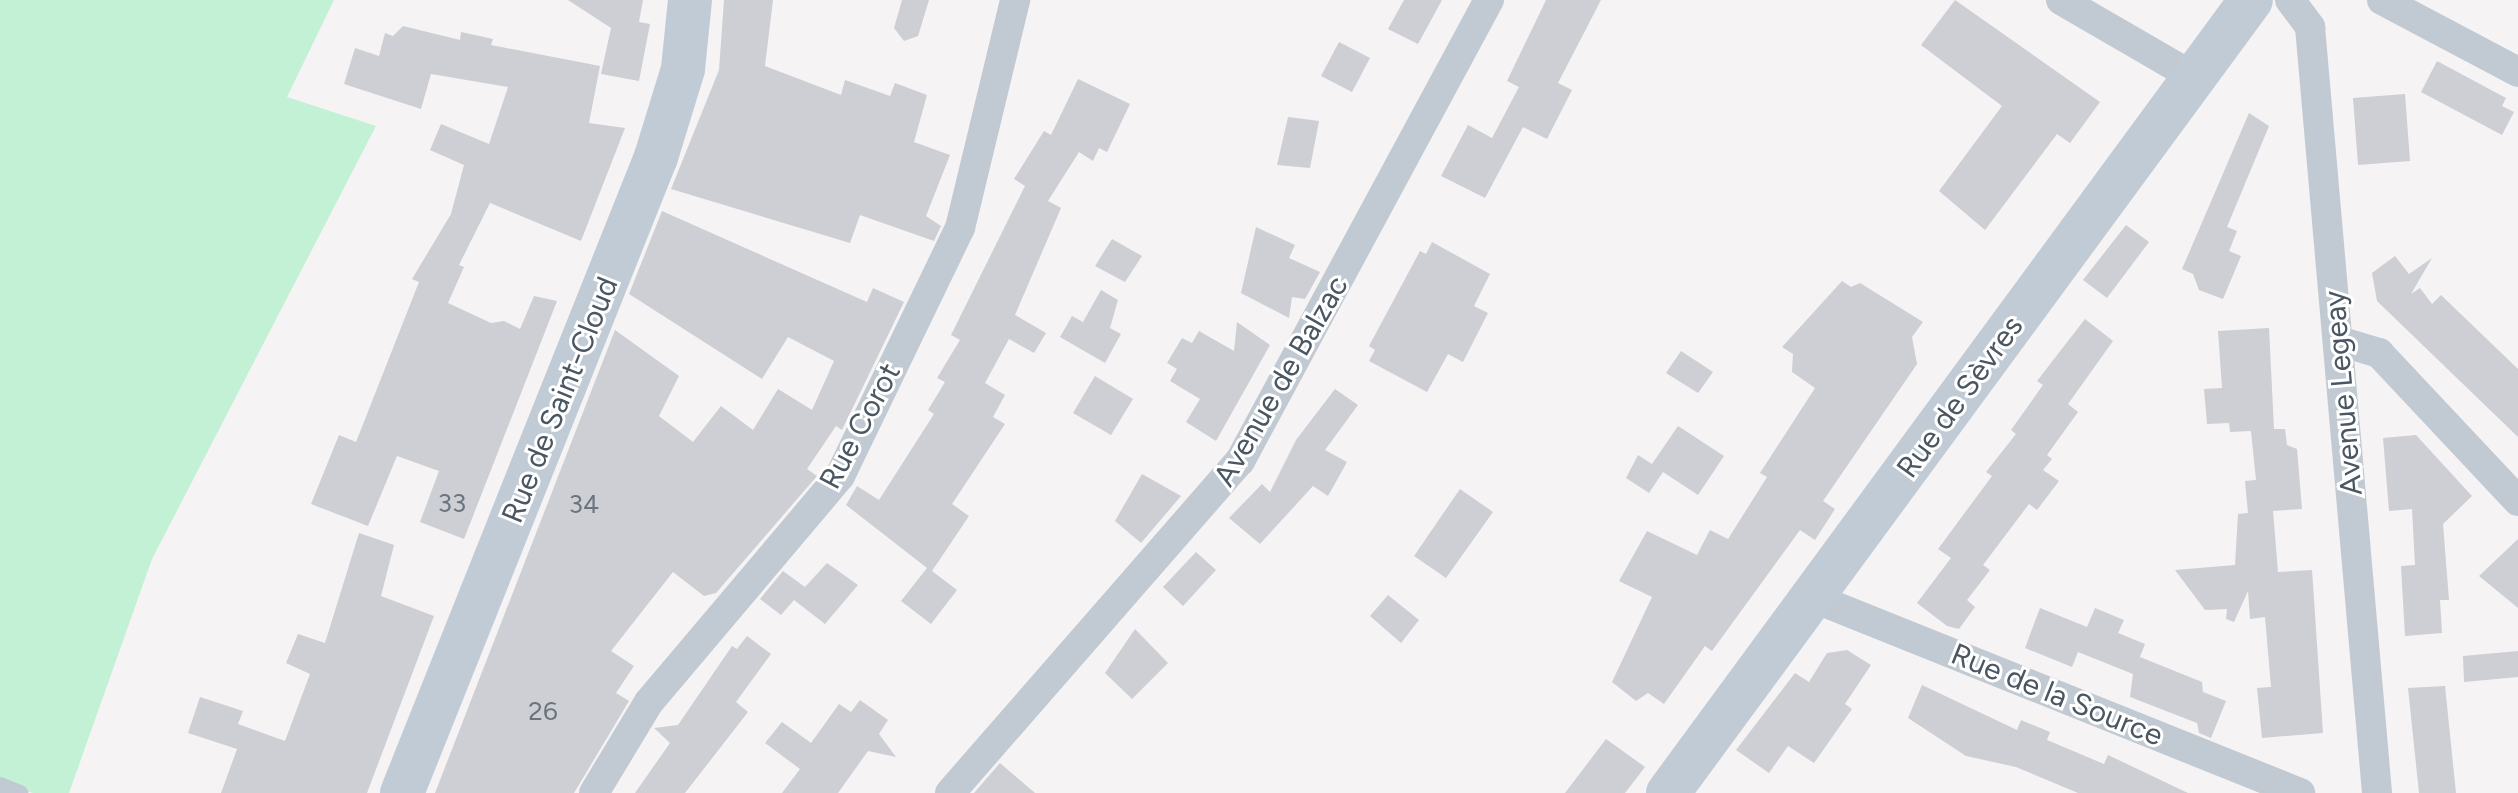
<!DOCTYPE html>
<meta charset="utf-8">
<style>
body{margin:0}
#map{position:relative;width:2518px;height:793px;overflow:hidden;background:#f5f3f3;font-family:Figtree,sans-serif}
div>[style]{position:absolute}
.green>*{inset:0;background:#c3f1d5}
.building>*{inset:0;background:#cdcfd5}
.service>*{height:16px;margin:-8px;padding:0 8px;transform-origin:8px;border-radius:8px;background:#c1cad2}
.minor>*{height:30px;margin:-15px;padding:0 15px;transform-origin:15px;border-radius:15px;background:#c1cad2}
.secondary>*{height:44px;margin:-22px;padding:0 22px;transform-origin:22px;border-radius:22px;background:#c1cbd6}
span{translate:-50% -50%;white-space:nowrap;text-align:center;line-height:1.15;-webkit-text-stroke:6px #fff;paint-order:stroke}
.number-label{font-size:26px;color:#6b747e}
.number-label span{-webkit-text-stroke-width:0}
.street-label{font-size:30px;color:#4a5661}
</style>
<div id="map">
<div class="green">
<i style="clip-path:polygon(0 0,334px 0,287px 97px,376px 126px,152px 559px,69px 793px,33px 793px,0 784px)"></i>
</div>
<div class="building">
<i style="clip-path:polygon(568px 0,643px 0,639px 22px,650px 24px,639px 81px,601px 74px,611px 28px)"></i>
<i style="clip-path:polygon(724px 0,773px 0,765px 66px,841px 95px,845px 80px,890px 96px,895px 83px,927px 95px,914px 142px,950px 155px,926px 216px,941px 226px,934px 241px,860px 215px,850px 243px,671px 189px,719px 70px)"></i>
<i style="clip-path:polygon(902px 0,929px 0,918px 36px,904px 41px,894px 28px)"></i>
<i style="clip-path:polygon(1404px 0,1442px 0,1418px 44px,1388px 29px)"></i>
<i style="clip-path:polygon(1546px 0,1601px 0,1558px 83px,1572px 90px,1547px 139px,1523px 127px,1485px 198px,1441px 176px,1468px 125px,1492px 138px,1519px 87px,1507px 81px)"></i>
<i style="clip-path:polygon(1955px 0,2100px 102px,2070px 143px,2057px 134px,1985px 230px,1939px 191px,2002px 106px,1921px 45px)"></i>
<i style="clip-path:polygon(403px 26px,460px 40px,461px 32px,493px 39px,491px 45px,600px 66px,589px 123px,625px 128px,581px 241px,490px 203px,459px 265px,464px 267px,448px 303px,491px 323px,504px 321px,520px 329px,534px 296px,557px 301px,464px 539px,420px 522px,439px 471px,397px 456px,368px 526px,311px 504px,339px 435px,356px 442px,419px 282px,412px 279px,451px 214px,464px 165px,430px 150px,441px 124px,489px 144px,508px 87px,431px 74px,421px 109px,344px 84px,355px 48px,379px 56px,385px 33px,393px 36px)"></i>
<i style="clip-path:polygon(1339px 42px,1370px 58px,1352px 92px,1321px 76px)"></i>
<i style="clip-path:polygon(2437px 61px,2506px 98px,2502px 106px,2514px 112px,2502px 135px,2421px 92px)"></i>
<i style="clip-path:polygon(1078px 79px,1130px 104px,1107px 152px,1099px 148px,1093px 161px,1079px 152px,1048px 201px,1061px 208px,1015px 315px,1046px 333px,1034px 353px,1009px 339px,985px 383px,1005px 395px,993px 417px,1005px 424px,952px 504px,969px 516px,932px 571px,957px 590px,931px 624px,901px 601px,927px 568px,846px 505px,857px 486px,879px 500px,934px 414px,928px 410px,945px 382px,937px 378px,960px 340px,951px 335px,1025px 186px,1014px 179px,1044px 131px,1051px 135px)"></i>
<i style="clip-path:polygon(2405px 94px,2410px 161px,2358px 165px,2353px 98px)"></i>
<i style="clip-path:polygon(2249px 113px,2269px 126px,2227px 227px,2237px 231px,2229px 251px,2241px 256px,2223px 299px,2199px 290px,2193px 274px,2182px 269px)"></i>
<i style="clip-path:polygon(1288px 117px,1319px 121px,1310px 168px,1277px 165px)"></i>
<i style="clip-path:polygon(662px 211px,867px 302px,873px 288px,904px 302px,842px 430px,836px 426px,807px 469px,817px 476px,716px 593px,704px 596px,673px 572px,611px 651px,634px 666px,616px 693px,629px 701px,574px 793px,435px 793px,615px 330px,679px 376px,659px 416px,693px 442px,721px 406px,753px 430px,778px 389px,812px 410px,834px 361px,788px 337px,762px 379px,629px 294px)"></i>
<i style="clip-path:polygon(2126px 225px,2149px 242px,2107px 298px,2083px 280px)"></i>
<i style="clip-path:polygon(1256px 227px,1295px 245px,1289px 258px,1320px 272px,1305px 299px,1292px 297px,1289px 318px,1241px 293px)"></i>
<i style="clip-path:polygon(1112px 239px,1142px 256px,1125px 282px,1095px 266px)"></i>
<i style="clip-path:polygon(1432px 242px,1490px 274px,1474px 306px,1488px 313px,1463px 362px,1448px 354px,1427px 392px,1369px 361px,1375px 350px,1369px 346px,1420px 251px,1426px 254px)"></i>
<i style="clip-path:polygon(2395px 256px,2409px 274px,2432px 258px,2411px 294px,2420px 288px,2432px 304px,2441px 295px,2518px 369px,2518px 437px,2377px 301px,2372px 273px)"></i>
<i style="clip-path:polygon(1842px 281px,1851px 287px,1860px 283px,1923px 322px,1912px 337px,1917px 364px,1823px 501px,1835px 509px,1815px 540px,1800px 530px,1712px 651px,1705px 646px,1664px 704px,1648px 693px,1636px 701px,1612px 682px,1652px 597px,1619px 581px,1647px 531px,1697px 555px,1710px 530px,1728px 539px,1767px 477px,1760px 473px,1815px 388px,1792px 372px,1793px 354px,1782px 347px)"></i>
<i style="clip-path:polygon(1101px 290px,1118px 300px,1110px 328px,1121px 334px,1105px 363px,1060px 337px,1072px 316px,1083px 322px)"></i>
<i style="clip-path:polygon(2085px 319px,2113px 341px,2068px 404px,2078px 412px,2047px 455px,2052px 459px,2043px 470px,2059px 481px,2037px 510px,2029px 504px,1983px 565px,1990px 570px,1967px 600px,1975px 607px,1959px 629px,1947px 626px,1917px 603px,1951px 558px,1938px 549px,1992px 476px,1986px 472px,2016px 434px,2011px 430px,2043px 385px,2037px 381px)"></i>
<i style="clip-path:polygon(1237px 322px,1270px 345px,1216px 441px,1186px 422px,1200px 399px,1170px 381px,1177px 369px,1167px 363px,1182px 338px,1192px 343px,1199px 331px,1234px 351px)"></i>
<i style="clip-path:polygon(2269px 328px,2274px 429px,2285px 429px,2287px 445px,2297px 449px,2302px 509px,2273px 511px,2278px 572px,2312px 570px,2323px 733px,2262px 738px,2257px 688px,2271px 687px,2265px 617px,2250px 619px,2248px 591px,2234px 622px,2226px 619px,2227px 609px,2205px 610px,2175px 570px,2235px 565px,2238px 514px,2248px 513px,2245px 481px,2256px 480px,2251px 431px,2230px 432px,2229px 423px,2207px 424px,2204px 389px,2222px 388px,2218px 331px)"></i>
<i style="clip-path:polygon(1681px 351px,1713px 372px,1698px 393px,1666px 373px)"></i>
<i style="clip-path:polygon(1095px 376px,1133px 399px,1111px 435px,1073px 413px)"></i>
<i style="clip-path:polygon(1335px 389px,1358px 405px,1325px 450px,1347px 462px,1328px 496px,1313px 486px,1260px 544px,1229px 518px,1262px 484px,1270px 492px,1296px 440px)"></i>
<i style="clip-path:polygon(1678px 426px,1724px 456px,1698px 495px,1663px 472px,1649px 493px,1626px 478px,1638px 455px,1652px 464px)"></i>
<i style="clip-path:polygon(2416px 435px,2472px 496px,2443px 524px,2449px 600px,2440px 600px,2442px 633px,2405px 636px,2401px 566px,2415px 565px,2412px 509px,2389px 511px,2383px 438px)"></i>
<i style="clip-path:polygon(1142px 474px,1181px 496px,1141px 543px,1115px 521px)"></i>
<i style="clip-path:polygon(1460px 489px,1493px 512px,1446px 578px,1414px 556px)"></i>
<i style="clip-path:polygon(359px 533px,394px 545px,381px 596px,434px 616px,367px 793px,221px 793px,237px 749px,188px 733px,200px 697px,243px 711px,238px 724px,285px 741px,310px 674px,286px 663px,298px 634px,325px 643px)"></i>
<i style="clip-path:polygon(2518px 539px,2518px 608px,2479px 576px)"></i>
<i style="clip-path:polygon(1196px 552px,1216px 570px,1183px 606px,1163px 587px)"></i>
<i style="clip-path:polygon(827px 563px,858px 585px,825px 624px,794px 600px,781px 615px,760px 599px,783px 571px,805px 587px)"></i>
<i style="clip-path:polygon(1388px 595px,1419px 620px,1401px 643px,1370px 616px)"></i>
<i style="clip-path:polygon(2040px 608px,2087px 627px,2095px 608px,2124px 620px,2118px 633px,2145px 644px,2134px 672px,2140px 657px,2202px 682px,2203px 692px,2226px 701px,2211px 738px,2199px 733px,2197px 723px,2130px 697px,2133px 674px,2078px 652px,2072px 667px,2025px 648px)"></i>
<i style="clip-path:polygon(1135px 629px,1168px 663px,1132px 699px,1105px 673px)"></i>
<i style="clip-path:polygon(747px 636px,771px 654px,736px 702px,748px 712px,685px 793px,635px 793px,670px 743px,654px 728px,678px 725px,732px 646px,737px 649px)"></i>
<i style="clip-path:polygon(1847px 650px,1871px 665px,1845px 704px,1852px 709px,1814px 763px,1788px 746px,1769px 773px,1736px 750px,1795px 673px,1809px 682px,1827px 653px)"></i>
<i style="clip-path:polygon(2518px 651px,2518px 677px,2464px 682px,2463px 656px)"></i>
<i style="clip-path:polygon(1922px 685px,2017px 730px,2021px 720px,2050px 732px,2047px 740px,2104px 764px,2108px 755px,2188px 793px,2078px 793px,2016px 767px,1966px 756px,1908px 718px)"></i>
<i style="clip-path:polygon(2445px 686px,2456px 793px,2419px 793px,2408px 688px)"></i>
<i style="clip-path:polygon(860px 700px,888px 720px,879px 734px,896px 757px,868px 751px,838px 793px,782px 793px,800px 769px,765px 743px,782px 722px,811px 743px,839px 704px,851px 712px)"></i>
<i style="clip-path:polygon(1606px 739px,1645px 767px,1625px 793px,1565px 793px)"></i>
<i style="clip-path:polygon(1000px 763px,1035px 793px,974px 793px)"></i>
</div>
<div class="service">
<i style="left:0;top:785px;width:22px;rotate:22deg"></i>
</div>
<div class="minor">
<i style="left:2061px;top:0;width:151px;rotate:30.1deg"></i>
<i style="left:2290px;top:0;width:34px;rotate:53deg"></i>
<i style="left:2310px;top:27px;width:769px;rotate:85deg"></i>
<i style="left:2382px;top:0;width:154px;rotate:27.9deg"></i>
<i style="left:2339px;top:341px;width:42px;rotate:16.7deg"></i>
<i style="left:2379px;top:353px;width:203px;rotate:46.8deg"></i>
<i style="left:1814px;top:598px;width:524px;rotate:21.86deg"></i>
<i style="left:594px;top:793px;width:106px;rotate:-58.9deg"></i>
<i style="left:649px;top:702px;width:296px;rotate:-49.8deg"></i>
<i style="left:840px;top:476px;width:276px;rotate:-64.2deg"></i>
<i style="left:960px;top:228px;width:235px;rotate:-76.4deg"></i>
<i style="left:950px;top:793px;width:441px;rotate:-48.9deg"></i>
<i style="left:1240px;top:461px;width:524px;rotate:-61.63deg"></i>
</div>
<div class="secondary">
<i style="left:402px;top:793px;width:685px;rotate:-68.23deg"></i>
<i style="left:656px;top:157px;width:92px;rotate:-72.9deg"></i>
<i style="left:683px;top:69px;width:69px;rotate:-84.2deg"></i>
<i style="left:1668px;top:793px;width:984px;rotate:-53.68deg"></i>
</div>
<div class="number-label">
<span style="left:452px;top:504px">33</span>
<span style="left:584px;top:505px">34</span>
<span style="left:543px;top:712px">26</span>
</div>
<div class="street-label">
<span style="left:1281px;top:381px;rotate:-60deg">Avenue de Balzac</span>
<span style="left:2343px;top:393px;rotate:-95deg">Avenue Legeay</span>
<span style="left:1960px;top:397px;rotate:-54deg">Rue de Sèvres</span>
<span style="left:560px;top:400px;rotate:-68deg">Rue de Saint-Cloud</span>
<span style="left:860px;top:426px;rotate:-62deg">Rue Corot</span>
<span style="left:2057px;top:695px;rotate:22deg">Rue de la Source</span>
</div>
</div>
